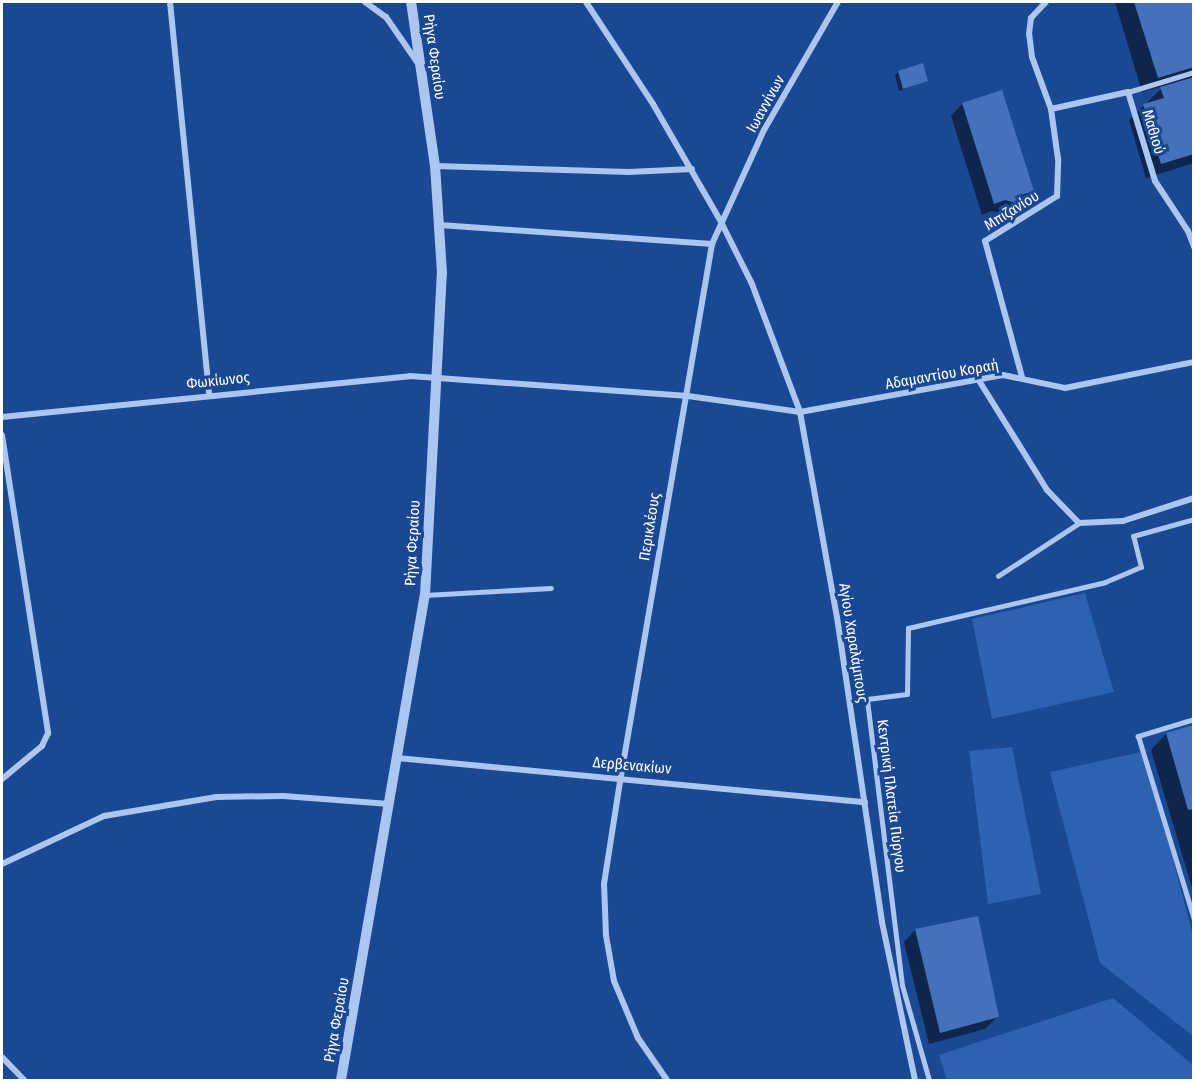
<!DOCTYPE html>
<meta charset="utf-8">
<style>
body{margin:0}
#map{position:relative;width:1195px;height:1082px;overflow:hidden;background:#1b4892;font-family:"Fira Sans Condensed",sans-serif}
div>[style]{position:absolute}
.green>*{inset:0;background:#2e61b0}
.shadow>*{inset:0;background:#0007}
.building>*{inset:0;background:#4471b9}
.service>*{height:4.5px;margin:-2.25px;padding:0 2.25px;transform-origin:2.25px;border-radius:2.25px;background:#abc6ef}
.pedestrian>*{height:5px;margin:-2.5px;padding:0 2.5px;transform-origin:2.5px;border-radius:2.5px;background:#abc6ef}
.minor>*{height:6px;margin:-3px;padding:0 3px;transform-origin:3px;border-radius:3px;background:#abc6ef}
.tertiary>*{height:10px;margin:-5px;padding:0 5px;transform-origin:5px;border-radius:5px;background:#abc6ef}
span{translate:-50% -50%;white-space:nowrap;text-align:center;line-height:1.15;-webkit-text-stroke:6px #1b4892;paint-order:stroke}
.street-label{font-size:15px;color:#fff}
.frame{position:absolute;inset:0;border:3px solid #fff;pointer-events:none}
</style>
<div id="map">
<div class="green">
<i style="clip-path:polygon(1085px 593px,1114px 692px,992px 719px,972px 619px)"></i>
<i style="clip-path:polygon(1012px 747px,1041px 894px,988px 904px,969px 751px)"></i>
<i style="clip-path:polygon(1145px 751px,1193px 936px,1193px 1036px,1100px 963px,1050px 772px)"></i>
<i style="clip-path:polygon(1113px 998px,1193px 1065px,1193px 1080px,947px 1080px,939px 1055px)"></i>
</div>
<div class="shadow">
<i style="clip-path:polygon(1115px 2px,1194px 2px,1194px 163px,1146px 178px,1129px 120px,1164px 86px,1142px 92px)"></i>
<i style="clip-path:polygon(898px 72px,926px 81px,899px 91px,895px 76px)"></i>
<i style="clip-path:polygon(962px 104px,1032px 191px,1003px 214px,992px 211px,982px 215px,951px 116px)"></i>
<i style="clip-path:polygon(1194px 726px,1194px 891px,1193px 891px,1151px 750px,1166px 734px)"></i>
<i style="clip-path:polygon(977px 918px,997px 1017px,985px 1029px,929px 1044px,904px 942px,915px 930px)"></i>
</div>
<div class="building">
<i style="clip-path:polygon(1134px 2px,1194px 2px,1194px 67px,1158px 78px)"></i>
<i style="clip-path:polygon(923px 63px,928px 81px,903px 89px,898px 71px)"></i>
<i style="clip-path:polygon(1194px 77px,1194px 154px,1161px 164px,1143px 104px,1164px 98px,1160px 87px)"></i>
<i style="clip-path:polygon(1002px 90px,1034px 191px,1021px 195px,1016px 203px,1005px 200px,994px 204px,962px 103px)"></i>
<i style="clip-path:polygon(1194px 725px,1194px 809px,1188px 810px,1166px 733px)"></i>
<i style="clip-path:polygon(978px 916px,999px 1017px,940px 1033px,915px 929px)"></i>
</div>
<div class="service">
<i style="left:998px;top:576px;width:97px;rotate:-33.2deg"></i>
<i style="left:425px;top:595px;width:126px;rotate:-3.2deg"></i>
</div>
<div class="pedestrian">
<i style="left:1128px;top:92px;width:69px;rotate:-16.9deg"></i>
<i style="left:1194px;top:719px;width:59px;rotate:163.1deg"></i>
<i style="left:1138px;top:736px;width:191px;rotate:73deg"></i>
<i style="left:929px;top:1080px;width:99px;rotate:-105.9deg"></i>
<i style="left:902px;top:985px;width:288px;rotate:-97deg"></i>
<i style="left:867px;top:699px;width:40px;rotate:-7.1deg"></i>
<i style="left:907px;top:694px;width:66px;rotate:-89.1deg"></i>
<i style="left:908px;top:628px;width:202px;rotate:-13.1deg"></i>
<i style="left:1105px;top:582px;width:39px;rotate:-23deg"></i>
<i style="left:1141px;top:567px;width:32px;rotate:-104deg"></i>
<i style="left:1133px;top:536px;width:63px;rotate:-15.6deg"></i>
</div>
<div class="minor">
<i style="left:170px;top:2px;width:394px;rotate:84.3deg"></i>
<i style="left:365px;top:2px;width:26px;rotate:36deg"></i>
<i style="left:386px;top:17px;width:55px;rotate:55.4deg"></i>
<i style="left:586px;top:2px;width:122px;rotate:56.7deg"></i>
<i style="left:653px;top:104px;width:136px;rotate:60deg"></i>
<i style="left:721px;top:222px;width:69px;rotate:63.4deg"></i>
<i style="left:752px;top:284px;width:137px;rotate:69.4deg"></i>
<i style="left:800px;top:412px;width:208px;rotate:79.8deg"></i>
<i style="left:837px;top:617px;width:308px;rotate:81.6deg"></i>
<i style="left:882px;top:922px;width:161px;rotate:78.2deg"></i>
<i style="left:1051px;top:109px;width:79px;rotate:-12.4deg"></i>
<i style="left:1128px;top:92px;width:93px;rotate:73.1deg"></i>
<i style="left:1155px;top:181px;width:60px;rotate:56.6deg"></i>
<i style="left:1188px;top:231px;width:17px;rotate:69deg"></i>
<i style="left:435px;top:166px;width:194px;rotate:1.8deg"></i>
<i style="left:629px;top:172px;width:63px;rotate:-2.7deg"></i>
<i style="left:440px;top:225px;width:273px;rotate:4deg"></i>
<i style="left:1022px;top:377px;width:141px;rotate:-105.2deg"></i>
<i style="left:985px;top:241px;width:85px;rotate:-32deg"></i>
<i style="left:1057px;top:196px;width:37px;rotate:-88deg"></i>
<i style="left:1058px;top:159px;width:50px;rotate:-98deg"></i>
<i style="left:1051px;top:109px;width:55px;rotate:-110.1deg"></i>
<i style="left:1032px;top:57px;width:23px;rotate:-97deg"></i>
<i style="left:1029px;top:34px;width:16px;rotate:-83deg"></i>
<i style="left:1031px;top:18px;width:22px;rotate:-47deg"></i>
<i style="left:978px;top:379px;width:131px;rotate:58.1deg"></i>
<i style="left:1047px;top:490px;width:46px;rotate:45.9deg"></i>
<i style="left:1079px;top:523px;width:44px;rotate:-2.6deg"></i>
<i style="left:1123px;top:521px;width:75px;rotate:-17.9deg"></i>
<i style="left:2px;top:417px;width:410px;rotate:-5.7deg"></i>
<i style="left:410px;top:376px;width:279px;rotate:4.1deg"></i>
<i style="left:688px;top:396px;width:113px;rotate:8.1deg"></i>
<i style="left:800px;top:412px;width:206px;rotate:-10.3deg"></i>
<i style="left:1003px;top:375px;width:63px;rotate:11.8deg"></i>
<i style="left:1065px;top:388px;width:132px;rotate:-11.4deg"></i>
<i style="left:2px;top:435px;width:302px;rotate:81.2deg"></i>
<i style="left:48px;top:733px;width:14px;rotate:115deg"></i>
<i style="left:42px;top:746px;width:52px;rotate:140.5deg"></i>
<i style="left:397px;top:758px;width:470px;rotate:5.4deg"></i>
<i style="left:2px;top:864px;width:113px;rotate:-25.2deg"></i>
<i style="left:104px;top:816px;width:114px;rotate:-9.6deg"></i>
<i style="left:216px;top:797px;width:67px;rotate:-0.9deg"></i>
<i style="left:283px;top:796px;width:107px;rotate:4.3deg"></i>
<i style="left:2px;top:1057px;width:32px;rotate:46deg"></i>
<i style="left:667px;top:1080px;width:51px;rotate:-124.6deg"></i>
<i style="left:638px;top:1038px;width:62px;rotate:-112.8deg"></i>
<i style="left:614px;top:981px;width:47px;rotate:-99.9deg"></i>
<i style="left:606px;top:935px;width:51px;rotate:-92.2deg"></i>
<i style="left:604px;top:884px;width:109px;rotate:-81.1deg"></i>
<i style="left:621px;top:776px;width:540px;rotate:-80.29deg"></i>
<i style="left:712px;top:244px;width:125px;rotate:-65.5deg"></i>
<i style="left:764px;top:130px;width:148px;rotate:-60deg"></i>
</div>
<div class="tertiary">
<i style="left:341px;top:1080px;width:492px;rotate:-80.2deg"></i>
<i style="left:425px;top:595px;width:322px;rotate:-87deg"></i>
<i style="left:442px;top:273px;width:107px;rotate:-93.7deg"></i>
<i style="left:435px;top:166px;width:166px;rotate:-98.3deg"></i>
</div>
<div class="street-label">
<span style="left:434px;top:57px;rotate:82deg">Ρήγα Φεραίου</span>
<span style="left:766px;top:104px;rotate:-61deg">Ιωαννίνων</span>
<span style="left:1153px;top:132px;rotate:73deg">Μαθιού</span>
<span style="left:1012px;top:211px;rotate:-32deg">Μπιζανίου</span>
<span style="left:942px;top:375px;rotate:-10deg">Αδαμαντίου Κοραή</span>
<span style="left:218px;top:381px;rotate:-6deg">Φωκίωνος</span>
<span style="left:650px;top:527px;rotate:-81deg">Περικλέους</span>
<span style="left:413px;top:543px;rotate:-87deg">Ρήγα Φεραίου</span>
<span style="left:853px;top:643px;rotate:81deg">Αγίου Χαραλάμπους</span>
<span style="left:632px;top:766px;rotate:5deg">Δερβενακίων</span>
<span style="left:891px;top:796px;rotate:83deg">Κεντρική Πλατεία Πύργου</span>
<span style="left:337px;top:1020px;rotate:-80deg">Ρήγα Φεραίου</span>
</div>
<div class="frame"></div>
</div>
